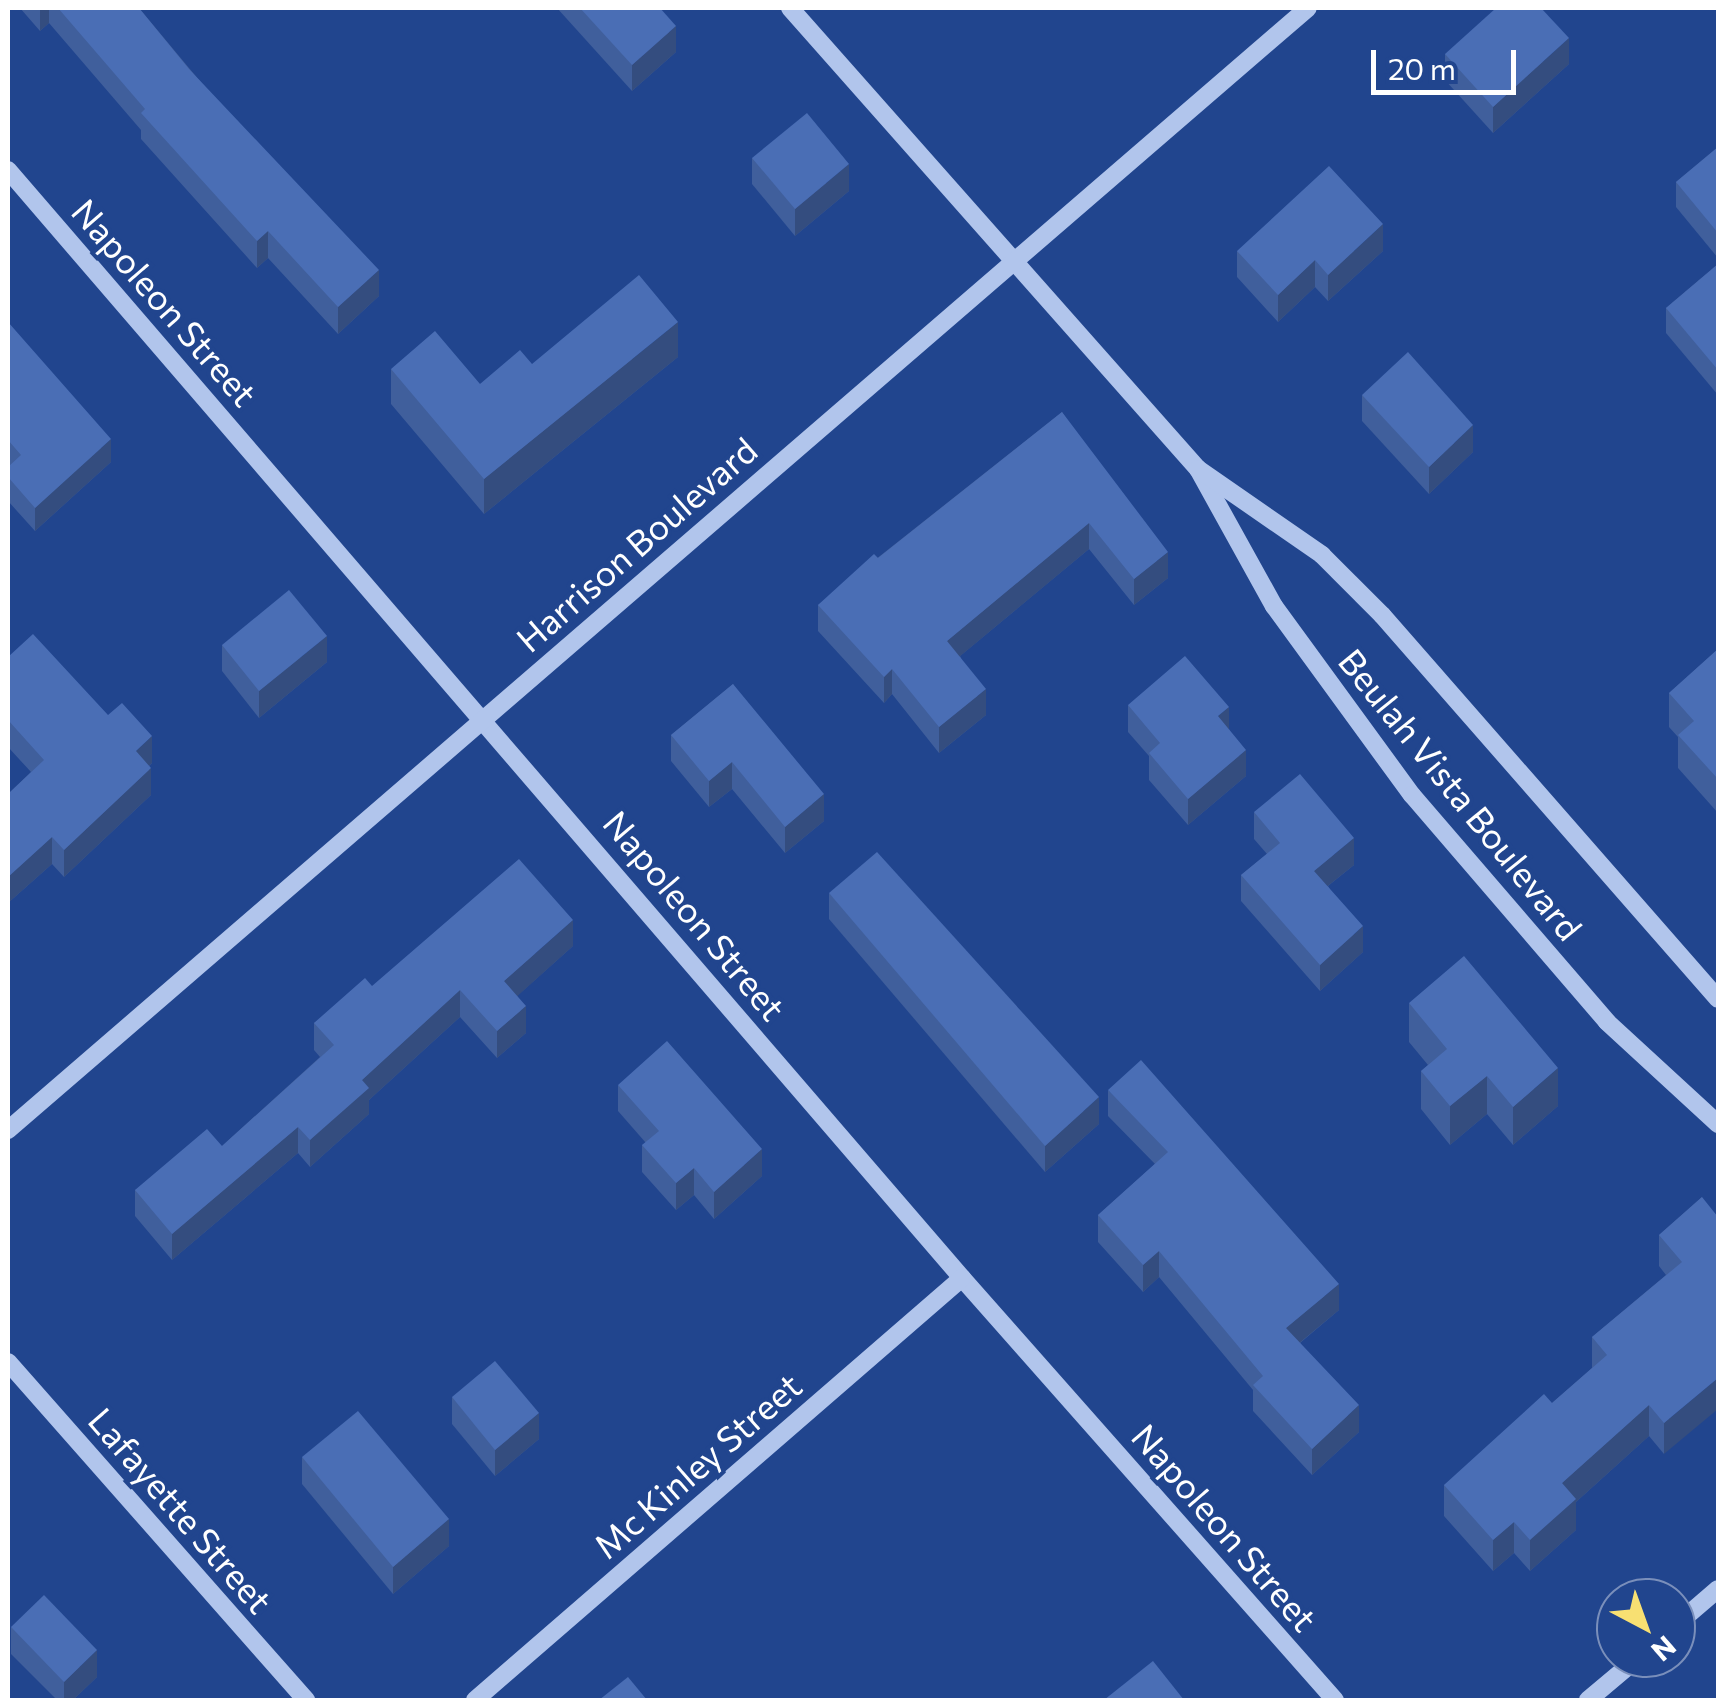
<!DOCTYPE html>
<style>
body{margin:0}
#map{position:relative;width:1726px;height:1708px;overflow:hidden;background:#21458e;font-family:Commissioner,sans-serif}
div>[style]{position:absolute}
.minor>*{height:18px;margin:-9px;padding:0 9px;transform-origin:9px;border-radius:9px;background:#b1c5ec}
.wall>*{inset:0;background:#405f9c}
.shaded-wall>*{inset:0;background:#344d7f}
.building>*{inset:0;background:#4a6eb5}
span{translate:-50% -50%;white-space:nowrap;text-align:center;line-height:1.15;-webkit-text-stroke:8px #21458e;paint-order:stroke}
.street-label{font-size:35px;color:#fff}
.frame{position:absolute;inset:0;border:10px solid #fff;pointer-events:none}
.north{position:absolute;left:1596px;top:1578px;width:100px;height:100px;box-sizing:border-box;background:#21458e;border:2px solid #7a8fbb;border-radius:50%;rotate:139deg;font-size:28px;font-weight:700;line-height:40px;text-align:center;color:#fff}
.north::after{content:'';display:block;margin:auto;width:35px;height:45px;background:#f8e072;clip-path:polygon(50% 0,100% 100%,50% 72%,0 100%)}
.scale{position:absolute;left:1371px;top:50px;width:145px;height:45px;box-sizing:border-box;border:5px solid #fff;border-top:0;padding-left:12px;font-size:30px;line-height:35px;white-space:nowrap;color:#fff;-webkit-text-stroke:8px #21458e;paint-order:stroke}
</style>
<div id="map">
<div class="minor">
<i style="left:790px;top:8px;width:616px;rotate:48.49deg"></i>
<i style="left:1198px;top:469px;width:157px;rotate:61deg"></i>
<i style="left:1274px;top:606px;width:234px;rotate:53.9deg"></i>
<i style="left:1412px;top:795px;width:299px;rotate:49.3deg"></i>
<i style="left:1607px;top:1022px;width:151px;rotate:42.6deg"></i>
<i style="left:8px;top:170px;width:1462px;rotate:49.27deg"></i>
<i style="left:962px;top:1278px;width:563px;rotate:48.53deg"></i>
<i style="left:1198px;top:469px;width:151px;rotate:34.7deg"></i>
<i style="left:1322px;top:555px;width:85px;rotate:45deg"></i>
<i style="left:1382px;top:615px;width:510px;rotate:48.81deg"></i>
<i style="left:8px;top:1130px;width:1717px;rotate:-40.8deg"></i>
<i style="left:8px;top:1362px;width:451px;rotate:48.6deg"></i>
<i style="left:1676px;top:1625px;width:55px;rotate:-40.6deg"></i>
<i style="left:475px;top:1700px;width:644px;rotate:-40.91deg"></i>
<i style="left:1588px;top:1700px;width:65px;rotate:-40deg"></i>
</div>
<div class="wall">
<i style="clip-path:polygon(20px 8px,139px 8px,379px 296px,338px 334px,268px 258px,257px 268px,141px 139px,141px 130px,49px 23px,40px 31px)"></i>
<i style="clip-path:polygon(557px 8px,660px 8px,676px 52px,632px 91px)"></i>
<i style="clip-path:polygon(1445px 54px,1569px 64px,1493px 133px,1445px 80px)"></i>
<i style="clip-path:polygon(1718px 147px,1718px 258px,1676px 207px,1676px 182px)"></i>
<i style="clip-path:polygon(752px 158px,849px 191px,795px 236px,752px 184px)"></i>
<i style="clip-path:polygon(1237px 251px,1383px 251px,1328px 301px,1315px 287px,1278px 322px,1237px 277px)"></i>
<i style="clip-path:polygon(1718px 264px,1718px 395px,1666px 333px,1666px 308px)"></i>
<i style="clip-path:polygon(8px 322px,111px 462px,35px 531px,8px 501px,8px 467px,9px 465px,8px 463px)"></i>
<i style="clip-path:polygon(678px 357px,484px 514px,391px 404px,391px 369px,480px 384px,532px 364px)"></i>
<i style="clip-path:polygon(1362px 395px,1473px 452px,1429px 494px,1362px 421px)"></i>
<i style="clip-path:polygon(1062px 412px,1168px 578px,1134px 605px,1089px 549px,960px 656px,986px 715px,939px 753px,892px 694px,884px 703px,818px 631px,818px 605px)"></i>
<i style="clip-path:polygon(222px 645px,327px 662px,259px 718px,222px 671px)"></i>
<i style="clip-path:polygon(1718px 649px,1718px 813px,1678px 768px,1678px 737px,1669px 727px,1669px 693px)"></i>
<i style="clip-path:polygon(8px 657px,152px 763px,149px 766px,151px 795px,64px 877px,52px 864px,8px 903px,8px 923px,8px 794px,31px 772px,8px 747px)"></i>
<i style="clip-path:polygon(733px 684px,824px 821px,785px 853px,732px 789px,709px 807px,671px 761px,671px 735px)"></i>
<i style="clip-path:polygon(1128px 705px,1229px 729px,1246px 776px,1188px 825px,1149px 780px,1149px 756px,1128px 732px)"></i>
<i style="clip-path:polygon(1254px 812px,1354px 865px,1328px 886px,1363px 952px,1320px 991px,1241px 901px,1241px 875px,1267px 854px,1254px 839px)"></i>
<i style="clip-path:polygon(829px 893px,1099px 1124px,1045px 1172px,829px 919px)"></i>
<i style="clip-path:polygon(573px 946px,517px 996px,526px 1033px,497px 1058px,460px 1017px,369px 1100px,369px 1114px,310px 1167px,298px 1153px,172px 1260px,135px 1216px,135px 1190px,222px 1146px,320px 1057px,314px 1050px,314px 1023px,372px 986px)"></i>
<i style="clip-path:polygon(1409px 1003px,1558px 1106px,1513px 1145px,1487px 1114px,1450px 1145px,1421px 1109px,1421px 1071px,1428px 1065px,1409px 1042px)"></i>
<i style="clip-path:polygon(618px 1085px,762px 1176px,714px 1219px,694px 1195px,676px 1210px,642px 1172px,642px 1145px,646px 1143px,618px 1111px)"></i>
<i style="clip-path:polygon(1108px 1090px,1339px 1310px,1300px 1343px,1359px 1432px,1312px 1475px,1253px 1411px,1253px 1390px,1159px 1277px,1143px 1292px,1098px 1242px,1098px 1215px,1155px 1164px,1108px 1116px)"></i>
<i style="clip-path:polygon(1702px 1197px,1664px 1454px,1649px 1436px,1576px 1502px,1576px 1530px,1530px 1571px,1514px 1553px,1493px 1571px,1444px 1516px,1444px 1485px,1552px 1403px,1592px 1368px,1592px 1337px,1666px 1275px,1659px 1266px,1659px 1235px)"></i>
<i style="clip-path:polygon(452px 1397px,539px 1439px,495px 1476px,452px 1424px)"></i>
<i style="clip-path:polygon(302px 1457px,449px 1546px,393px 1594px,302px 1484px)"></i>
<i style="clip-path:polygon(11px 1627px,97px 1677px,73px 1700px,57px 1700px,11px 1654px)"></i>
</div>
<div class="shaded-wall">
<i style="clip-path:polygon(40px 8px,49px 8px,49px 23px,40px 31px)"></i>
<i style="clip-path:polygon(676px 26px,676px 52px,632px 91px,632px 65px)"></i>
<i style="clip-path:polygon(1569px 38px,1569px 64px,1493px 133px,1493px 107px)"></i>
<i style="clip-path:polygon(849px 164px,849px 191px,795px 236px,795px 209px)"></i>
<i style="clip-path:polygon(1383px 224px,1383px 251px,1328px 301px,1328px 275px)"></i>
<i style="clip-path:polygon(268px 231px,268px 258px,257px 268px,257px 241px)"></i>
<i style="clip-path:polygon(1315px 260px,1315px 287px,1278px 322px,1278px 295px)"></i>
<i style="clip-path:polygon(379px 270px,379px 296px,338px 334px,338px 307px)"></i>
<i style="clip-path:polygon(678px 322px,678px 357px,484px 514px,484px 479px)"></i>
<i style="clip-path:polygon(1473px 425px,1473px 452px,1429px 494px,1429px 467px)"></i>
<i style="clip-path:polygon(111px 439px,111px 462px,35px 531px,35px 508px)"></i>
<i style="clip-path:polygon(1089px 523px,1089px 549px,947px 667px,947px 641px)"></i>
<i style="clip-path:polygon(1168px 552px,1168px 578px,1134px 605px,1134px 579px)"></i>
<i style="clip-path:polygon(327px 636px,327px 662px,259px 718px,259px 691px)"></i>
<i style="clip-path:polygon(892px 669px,892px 694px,884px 703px,884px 677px)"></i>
<i style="clip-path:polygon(986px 689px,986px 715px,939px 753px,939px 727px)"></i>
<i style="clip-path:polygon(1229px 707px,1229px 734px,1218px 716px)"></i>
<i style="clip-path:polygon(152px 736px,152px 763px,136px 778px,136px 751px)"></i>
<i style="clip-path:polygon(1246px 750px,1246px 776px,1188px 825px,1188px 799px)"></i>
<i style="clip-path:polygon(732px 762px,732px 789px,709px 807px,709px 781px)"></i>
<i style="clip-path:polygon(151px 768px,151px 795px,64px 877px,64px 850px)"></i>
<i style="clip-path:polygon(824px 794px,824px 821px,785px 853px,785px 827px)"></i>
<i style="clip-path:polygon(52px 837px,52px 864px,8px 903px,8px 923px,8px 877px)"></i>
<i style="clip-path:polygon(1354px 838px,1354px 865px,1314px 897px,1314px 871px)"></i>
<i style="clip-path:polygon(573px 920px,573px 946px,504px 1008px,504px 981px)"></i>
<i style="clip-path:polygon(1363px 926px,1363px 952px,1320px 991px,1320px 965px)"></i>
<i style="clip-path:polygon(460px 990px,460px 1017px,369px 1100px,369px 1114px,310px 1167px,310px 1140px,362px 1080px)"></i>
<i style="clip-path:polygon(526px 1006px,526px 1033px,497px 1058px,497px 1031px)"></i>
<i style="clip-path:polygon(1558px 1068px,1558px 1106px,1513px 1145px,1513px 1107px)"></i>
<i style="clip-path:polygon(1487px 1076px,1487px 1114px,1450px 1145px,1450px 1106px)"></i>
<i style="clip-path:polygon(1099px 1097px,1099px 1124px,1045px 1172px,1045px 1146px)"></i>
<i style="clip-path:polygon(298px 1127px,298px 1153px,172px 1260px,172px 1234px)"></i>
<i style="clip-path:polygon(762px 1149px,762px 1176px,714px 1219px,714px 1192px)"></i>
<i style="clip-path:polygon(694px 1168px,694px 1195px,676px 1210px,676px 1183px)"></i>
<i style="clip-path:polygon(1159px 1251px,1159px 1277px,1143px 1292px,1143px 1265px)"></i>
<i style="clip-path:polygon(1339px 1284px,1339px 1310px,1286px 1354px,1286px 1328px)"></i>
<i style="clip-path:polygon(1718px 1378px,1718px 1409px,1664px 1454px,1664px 1423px)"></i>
<i style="clip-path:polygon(1359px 1405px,1359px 1432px,1312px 1475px,1312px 1449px)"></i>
<i style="clip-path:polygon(1649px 1405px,1649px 1436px,1576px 1502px,1576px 1530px,1530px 1571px,1530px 1540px,1562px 1483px)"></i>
<i style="clip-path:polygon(539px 1413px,539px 1439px,495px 1476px,495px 1450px)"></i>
<i style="clip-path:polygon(449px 1519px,449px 1546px,393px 1594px,393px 1567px)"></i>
<i style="clip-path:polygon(1514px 1522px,1514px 1553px,1493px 1571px,1493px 1540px)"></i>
<i style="clip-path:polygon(97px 1650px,97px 1677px,73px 1700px,64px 1700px,64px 1682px)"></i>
</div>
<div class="building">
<i style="clip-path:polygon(58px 8px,139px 8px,189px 69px,379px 270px,338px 307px,268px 231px,257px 241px,141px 113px,145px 109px)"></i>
<i style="clip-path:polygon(580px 8px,660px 8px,676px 26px,632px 65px)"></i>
<i style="clip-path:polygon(1496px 8px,1541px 8px,1569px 38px,1493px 107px,1445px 54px)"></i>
<i style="clip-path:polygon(807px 113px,849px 164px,795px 209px,752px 158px)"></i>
<i style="clip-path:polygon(1718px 147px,1718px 233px,1676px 182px)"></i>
<i style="clip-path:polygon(1329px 166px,1383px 224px,1328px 275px,1315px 260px,1278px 295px,1237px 251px)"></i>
<i style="clip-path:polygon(1718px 264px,1718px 370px,1666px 308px)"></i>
<i style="clip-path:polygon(639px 275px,678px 322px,484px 479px,391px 369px,435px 331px,480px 384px,520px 350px,532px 364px)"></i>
<i style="clip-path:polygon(8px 322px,111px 439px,35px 508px,8px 477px,8px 467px,21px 455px,8px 440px)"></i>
<i style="clip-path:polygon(1408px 352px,1473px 425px,1429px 467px,1362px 395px)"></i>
<i style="clip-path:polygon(1062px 412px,1168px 552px,1134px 579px,1089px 523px,947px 641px,986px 689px,939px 727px,892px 669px,884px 677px,818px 605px,874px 554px,878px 558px)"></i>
<i style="clip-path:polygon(289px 590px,327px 636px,259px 691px,222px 645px)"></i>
<i style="clip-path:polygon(33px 634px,108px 715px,122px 703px,152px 736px,136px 751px,151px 768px,64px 850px,52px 837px,8px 877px,8px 794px,44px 760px,8px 720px,8px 657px)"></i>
<i style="clip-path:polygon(1718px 649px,1718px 779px,1678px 735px,1694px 721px,1669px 693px)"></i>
<i style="clip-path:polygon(1185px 656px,1229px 707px,1218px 716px,1246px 750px,1188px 799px,1149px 753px,1160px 743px,1128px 705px)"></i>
<i style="clip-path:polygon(733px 684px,824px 794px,785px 827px,732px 762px,709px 781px,671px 735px)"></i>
<i style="clip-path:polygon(1300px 774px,1354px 838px,1314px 871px,1363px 926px,1320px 965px,1241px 875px,1280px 843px,1254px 812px)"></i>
<i style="clip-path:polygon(877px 852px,1099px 1097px,1045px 1146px,829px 893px)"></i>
<i style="clip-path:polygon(519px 859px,573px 920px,504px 981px,526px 1006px,497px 1031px,460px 990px,362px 1080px,369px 1088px,310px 1140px,298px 1127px,172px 1234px,135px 1190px,207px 1129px,222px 1146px,334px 1045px,314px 1023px,365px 978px,372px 986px)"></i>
<i style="clip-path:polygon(1464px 956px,1558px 1068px,1513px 1107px,1487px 1076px,1450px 1106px,1421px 1071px,1447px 1049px,1409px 1003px)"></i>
<i style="clip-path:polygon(667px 1041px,762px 1149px,714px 1192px,694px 1168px,676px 1183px,642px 1145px,659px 1131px,618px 1085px)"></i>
<i style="clip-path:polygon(1141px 1060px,1339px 1284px,1286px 1328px,1359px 1405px,1312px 1449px,1253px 1385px,1263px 1376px,1159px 1251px,1143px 1265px,1098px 1215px,1168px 1152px,1108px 1090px)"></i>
<i style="clip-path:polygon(1702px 1197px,1718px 1217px,1718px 1378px,1664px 1423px,1649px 1405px,1562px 1483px,1576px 1499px,1530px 1540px,1514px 1522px,1493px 1540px,1444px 1485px,1544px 1394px,1552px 1403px,1607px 1355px,1592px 1337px,1682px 1262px,1659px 1235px)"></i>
<i style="clip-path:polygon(495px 1361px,539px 1413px,495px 1450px,452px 1397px)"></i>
<i style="clip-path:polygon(358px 1411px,449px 1519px,393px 1567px,302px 1457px)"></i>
<i style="clip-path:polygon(44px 1595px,97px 1650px,64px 1682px,11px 1627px)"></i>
<i style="clip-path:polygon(1153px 1661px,1184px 1700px,1104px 1700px)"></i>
<i style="clip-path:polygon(628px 1677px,647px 1700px,599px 1700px)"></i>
</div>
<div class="street-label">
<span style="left:165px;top:302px;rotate:49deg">Napoleon Street</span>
<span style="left:636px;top:544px;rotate:-41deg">Harrison Boulevard</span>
<span style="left:1461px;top:794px;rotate:51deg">Beulah Vista Boulevard</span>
<span style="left:695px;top:915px;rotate:50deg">Napoleon Street</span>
<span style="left:697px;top:1465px;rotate:-41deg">Mc Kinley Street</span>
<span style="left:181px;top:1510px;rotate:49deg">Lafayette Street</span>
<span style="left:1225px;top:1527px;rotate:49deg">Napoleon Street</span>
</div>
<div class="frame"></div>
<div class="north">N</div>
<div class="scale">20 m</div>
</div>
